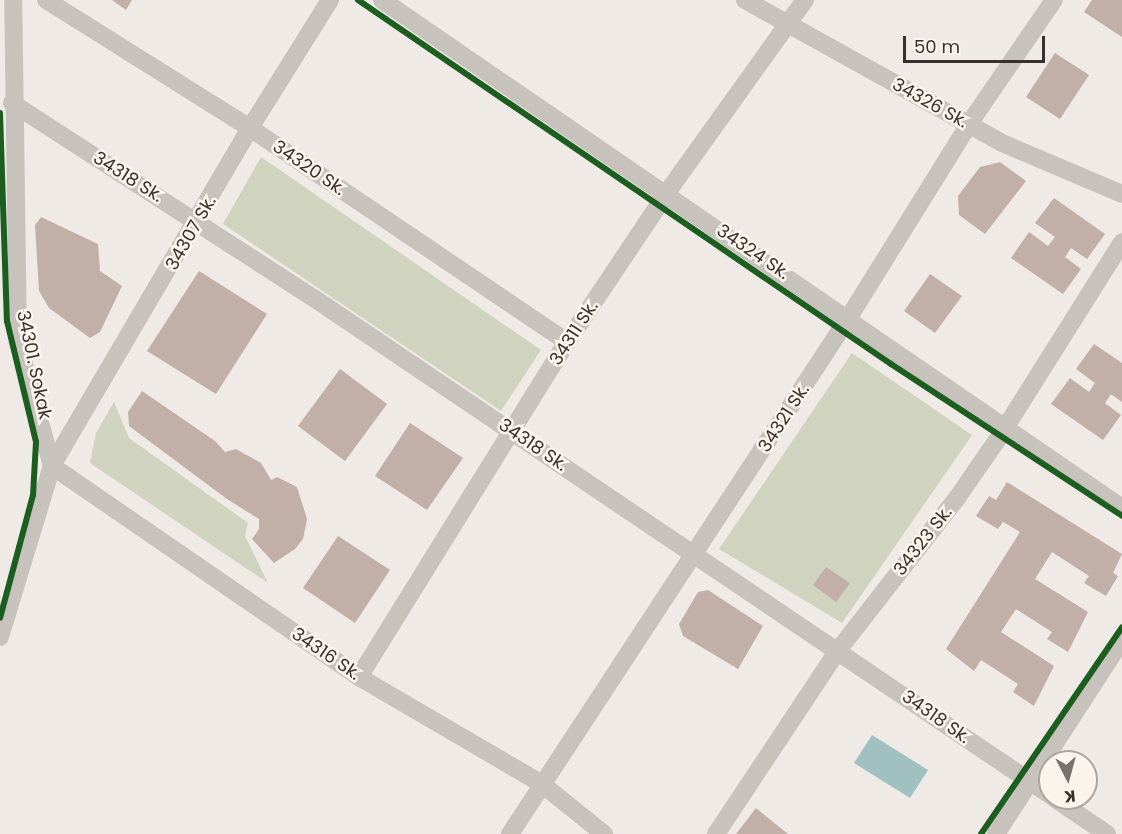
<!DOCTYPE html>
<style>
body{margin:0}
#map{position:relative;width:1122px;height:834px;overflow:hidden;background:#efeae5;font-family:Poppins,sans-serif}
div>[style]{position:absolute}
.green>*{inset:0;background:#d0d4bf}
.water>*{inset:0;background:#a1c0c0}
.building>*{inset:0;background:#c2afa7}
.street>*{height:18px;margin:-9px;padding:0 9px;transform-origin:9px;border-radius:9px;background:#c8c2bd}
.cycleway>*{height:6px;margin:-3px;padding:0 3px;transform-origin:3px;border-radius:3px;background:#1b5e20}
span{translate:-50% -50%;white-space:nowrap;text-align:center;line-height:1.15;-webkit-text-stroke:5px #faf4ed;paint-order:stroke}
.street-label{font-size:18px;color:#3a302b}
.north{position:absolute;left:1038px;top:750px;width:60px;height:60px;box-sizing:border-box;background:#faf4ed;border:2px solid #ada69f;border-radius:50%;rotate:174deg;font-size:16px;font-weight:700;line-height:24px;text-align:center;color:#3a302b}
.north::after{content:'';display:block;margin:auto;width:21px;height:27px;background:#79716c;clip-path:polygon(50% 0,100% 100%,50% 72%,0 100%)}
.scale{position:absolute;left:903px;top:36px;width:142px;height:27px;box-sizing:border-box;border:3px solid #3a302b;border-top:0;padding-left:8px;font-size:18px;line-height:21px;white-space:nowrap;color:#3a302b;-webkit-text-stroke:4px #faf4ed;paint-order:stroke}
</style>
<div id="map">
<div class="green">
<i style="clip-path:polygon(261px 157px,541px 350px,501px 411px,223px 224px)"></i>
<i style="clip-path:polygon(852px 353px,972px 435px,842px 623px,719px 549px)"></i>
<i style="clip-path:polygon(114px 402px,129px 438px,248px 523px,245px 536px,268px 583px,90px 463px,96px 433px)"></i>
</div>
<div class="water">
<i style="clip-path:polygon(872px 735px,928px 770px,910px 798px,854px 763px)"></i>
</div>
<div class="building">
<i style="clip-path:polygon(112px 0,132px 0,126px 10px)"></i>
<i style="clip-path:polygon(1092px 0,1122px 0,1122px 37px,1084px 12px)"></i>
<i style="clip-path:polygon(1055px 53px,1089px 75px,1060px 119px,1026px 97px)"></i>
<i style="clip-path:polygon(1000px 162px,1026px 181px,985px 234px,959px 215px,958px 196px,980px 167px)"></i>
<i style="clip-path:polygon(1054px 198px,1105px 234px,1087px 259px,1071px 248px,1065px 257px,1081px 269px,1063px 294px,1011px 258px,1029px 232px,1048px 246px,1055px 237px,1035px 223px)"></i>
<i style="clip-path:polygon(41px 217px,98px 244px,100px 271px,122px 286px,100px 332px,90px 338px,49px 308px,39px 291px,35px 225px)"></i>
<i style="clip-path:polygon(199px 271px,267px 314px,216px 394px,147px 351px)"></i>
<i style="clip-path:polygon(930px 274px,962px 296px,935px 333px,904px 311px)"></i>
<i style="clip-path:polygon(1094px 344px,1122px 363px,1122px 402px,1111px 394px,1105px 403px,1121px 415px,1103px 440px,1051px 404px,1070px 378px,1089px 392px,1095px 383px,1076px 369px)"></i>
<i style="clip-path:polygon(340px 369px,387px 404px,345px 461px,298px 426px)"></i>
<i style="clip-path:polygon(142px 391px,215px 441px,225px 452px,236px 449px,261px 463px,271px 480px,277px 477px,297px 487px,307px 519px,303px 539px,295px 549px,274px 563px,252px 539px,259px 529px,259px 519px,227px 499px,129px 426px,128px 412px)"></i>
<i style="clip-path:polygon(410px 423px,463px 458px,427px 510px,375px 476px)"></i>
<i style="clip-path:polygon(1007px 482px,1122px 554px,1113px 573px,1118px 576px,1106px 596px,1084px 583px,1089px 576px,1052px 552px,1035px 579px,1088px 612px,1068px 652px,1047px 639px,1052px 632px,1016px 609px,1001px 632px,1054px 666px,1034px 706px,1013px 692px,1018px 684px,981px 660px,974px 671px,946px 649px,1020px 532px,1003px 522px,998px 529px,976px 516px,989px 496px,996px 500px)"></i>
<i style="clip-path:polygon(338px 536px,390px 570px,355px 623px,303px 588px)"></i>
<i style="clip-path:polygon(826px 567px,850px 583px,836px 602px,813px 585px)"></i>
<i style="clip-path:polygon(708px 590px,763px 626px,738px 669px,683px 636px,679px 624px,698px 592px)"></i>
<i style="clip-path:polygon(756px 808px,788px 834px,736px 834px)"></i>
</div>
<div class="street">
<i style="left:46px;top:0;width:241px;rotate:32.1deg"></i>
<i style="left:250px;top:128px;width:382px;rotate:34deg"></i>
<i style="left:330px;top:0;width:151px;rotate:122deg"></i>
<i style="left:250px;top:128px;width:392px;rotate:120.4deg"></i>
<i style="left:52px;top:466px;width:373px;rotate:34.5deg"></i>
<i style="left:359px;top:677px;width:212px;rotate:30.3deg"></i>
<i style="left:542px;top:784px;width:80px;rotate:38.9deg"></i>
<i style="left:382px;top:0;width:898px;rotate:34.47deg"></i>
<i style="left:745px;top:0;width:294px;rotate:29.1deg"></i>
<i style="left:1002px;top:143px;width:130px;rotate:23deg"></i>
<i style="left:12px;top:103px;width:375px;rotate:32.9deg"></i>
<i style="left:327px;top:307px;width:872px;rotate:34.02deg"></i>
<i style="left:0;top:637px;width:179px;rotate:-73.1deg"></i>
<i style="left:52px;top:466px;width:129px;rotate:-105.3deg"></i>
<i style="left:18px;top:342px;width:342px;rotate:-90.8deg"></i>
<i style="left:359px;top:677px;width:394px;rotate:-58.2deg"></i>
<i style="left:567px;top:342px;width:178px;rotate:-56.2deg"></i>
<i style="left:666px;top:194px;width:239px;rotate:-54.4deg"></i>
<i style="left:1054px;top:798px;width:64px;rotate:34.2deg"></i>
<i style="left:510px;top:834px;width:618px;rotate:-56.75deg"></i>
<i style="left:849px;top:317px;width:227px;rotate:-58.1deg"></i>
<i style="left:969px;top:124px;width:150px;rotate:-55.6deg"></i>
<i style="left:716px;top:834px;width:222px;rotate:-56.4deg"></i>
<i style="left:839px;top:649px;width:192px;rotate:-52deg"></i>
<i style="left:957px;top:498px;width:75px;rotate:-55.3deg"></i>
<i style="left:1000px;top:436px;width:229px;rotate:-57.8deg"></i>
<i style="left:996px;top:834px;width:231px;rotate:-57deg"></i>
</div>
<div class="cycleway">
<i style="left:358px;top:0;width:645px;rotate:34.33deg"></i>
<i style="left:891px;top:364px;width:277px;rotate:33.3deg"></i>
<i style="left:0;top:113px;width:208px;rotate:88.1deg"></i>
<i style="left:7px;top:321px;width:124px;rotate:76.5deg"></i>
<i style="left:36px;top:442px;width:53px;rotate:93.2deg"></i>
<i style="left:33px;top:495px;width:127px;rotate:105deg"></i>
<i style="left:981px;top:834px;width:250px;rotate:-55.7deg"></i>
</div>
<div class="street-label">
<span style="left:930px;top:103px;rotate:29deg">34326 Sk.</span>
<span style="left:309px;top:168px;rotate:34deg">34320 Sk.</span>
<span style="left:128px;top:177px;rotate:32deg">34318 Sk.</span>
<span style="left:191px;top:233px;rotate:-60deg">34307 Sk.</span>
<span style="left:753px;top:252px;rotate:34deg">34324 Sk.</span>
<span style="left:574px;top:333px;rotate:-57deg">34311 Sk.</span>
<span style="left:34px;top:365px;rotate:78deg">34301. Sokak</span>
<span style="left:784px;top:418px;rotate:-57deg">34321 Sk.</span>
<span style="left:533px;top:445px;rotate:34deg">34318 Sk.</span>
<span style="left:923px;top:541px;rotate:-52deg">34323 Sk.</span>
<span style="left:326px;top:654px;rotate:34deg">34316 Sk.</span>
<span style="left:936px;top:717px;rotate:35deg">34318 Sk.</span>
</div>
<div class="north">K</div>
<div class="scale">50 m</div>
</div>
